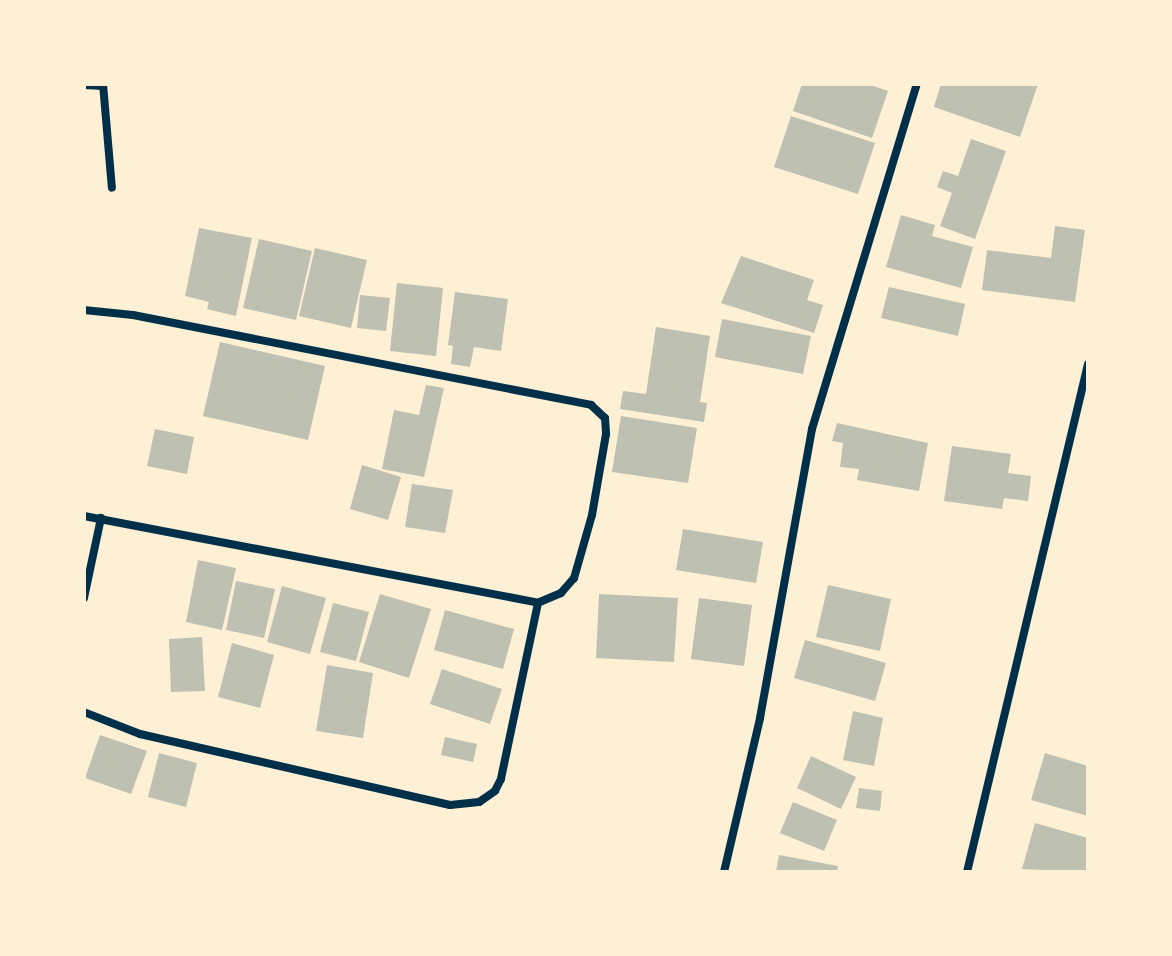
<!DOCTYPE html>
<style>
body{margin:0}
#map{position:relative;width:1172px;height:956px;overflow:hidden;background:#fdf0d5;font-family:"Open Sans",sans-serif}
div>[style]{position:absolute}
.building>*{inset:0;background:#bec0b2}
.minor>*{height:8px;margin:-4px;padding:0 4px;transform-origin:4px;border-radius:4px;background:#003049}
span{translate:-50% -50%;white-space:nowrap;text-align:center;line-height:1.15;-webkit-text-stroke:6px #fdf0d5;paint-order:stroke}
.frame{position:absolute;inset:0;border:86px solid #fdf0d5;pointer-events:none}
</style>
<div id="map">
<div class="building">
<i style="clip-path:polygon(802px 84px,868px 84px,888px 91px,872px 138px,793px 111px)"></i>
<i style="clip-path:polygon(941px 84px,1038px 84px,1020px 137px,934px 107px)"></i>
<i style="clip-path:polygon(791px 116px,875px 143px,858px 194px,774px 167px)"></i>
<i style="clip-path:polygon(971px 139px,1006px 151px,975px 239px,940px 226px,952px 193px,937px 187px,943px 171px,958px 176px)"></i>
<i style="clip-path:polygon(901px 215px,935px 225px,932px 236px,973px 247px,961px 288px,886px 267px)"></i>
<i style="clip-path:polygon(1055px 226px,1085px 230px,1075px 302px,982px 290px,987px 250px,1051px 258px)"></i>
<i style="clip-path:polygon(199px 228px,252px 238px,236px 316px,207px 309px,209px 302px,185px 296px)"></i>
<i style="clip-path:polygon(259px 239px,312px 251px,296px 320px,243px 308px)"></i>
<i style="clip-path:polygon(315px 248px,367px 260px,351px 328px,299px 316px)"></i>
<i style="clip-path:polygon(741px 256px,814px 280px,807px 300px,823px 305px,814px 333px,721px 303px)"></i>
<i style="clip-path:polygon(397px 283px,443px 288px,436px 356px,390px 351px)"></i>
<i style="clip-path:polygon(889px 287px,965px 304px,958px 336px,881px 318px)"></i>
<i style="clip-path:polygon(455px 292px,508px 299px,501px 351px,474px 347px,470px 367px,451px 364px,453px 346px,448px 345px)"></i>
<i style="clip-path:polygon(360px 295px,390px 298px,386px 331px,357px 328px)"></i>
<i style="clip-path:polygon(722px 319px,811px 336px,803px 374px,715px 357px)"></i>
<i style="clip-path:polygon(656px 327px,710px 336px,700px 402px,707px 403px,704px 422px,620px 409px,623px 391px,646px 394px)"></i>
<i style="clip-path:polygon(220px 342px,325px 366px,308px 440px,203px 416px)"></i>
<i style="clip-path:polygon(426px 385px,444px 388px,424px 477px,382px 469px,394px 410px,419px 415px)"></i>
<i style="clip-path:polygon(621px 416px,697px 428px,688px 483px,612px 472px)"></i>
<i style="clip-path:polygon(837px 423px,928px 443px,919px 491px,857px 480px,859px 469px,840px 467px,843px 443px,832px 441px)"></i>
<i style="clip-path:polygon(155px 429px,194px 437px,187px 474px,147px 466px)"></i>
<i style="clip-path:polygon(952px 446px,1011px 454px,1008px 473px,1031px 476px,1028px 501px,1004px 498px,1002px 509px,944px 501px)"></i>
<i style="clip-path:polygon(362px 465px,401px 477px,388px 520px,350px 509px)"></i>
<i style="clip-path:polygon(412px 484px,453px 490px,445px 533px,405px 527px)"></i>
<i style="clip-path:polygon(683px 529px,763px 542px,756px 583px,676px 570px)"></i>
<i style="clip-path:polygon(198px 560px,236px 568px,222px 630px,186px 622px)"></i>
<i style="clip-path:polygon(236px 581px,275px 589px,264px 638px,226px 630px)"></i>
<i style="clip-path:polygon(828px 585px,891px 599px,880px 651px,816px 637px)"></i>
<i style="clip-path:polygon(282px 586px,326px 598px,310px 654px,267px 642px)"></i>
<i style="clip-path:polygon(380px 594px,431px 609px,409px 678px,359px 662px)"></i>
<i style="clip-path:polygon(599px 594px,678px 598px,674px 662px,596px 658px)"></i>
<i style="clip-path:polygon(699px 598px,752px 605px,744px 666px,691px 659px)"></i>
<i style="clip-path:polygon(333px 603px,369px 612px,356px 661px,320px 652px)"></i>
<i style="clip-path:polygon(445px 610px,514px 629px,503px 669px,434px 650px)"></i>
<i style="clip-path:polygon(202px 637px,205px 691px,171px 692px,169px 639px)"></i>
<i style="clip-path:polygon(805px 640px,886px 663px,875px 701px,794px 678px)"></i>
<i style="clip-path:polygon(232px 643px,274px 655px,260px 708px,218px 697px)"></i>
<i style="clip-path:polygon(327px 665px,373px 673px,363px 738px,316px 731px)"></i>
<i style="clip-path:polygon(442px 669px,502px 689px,490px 724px,430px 704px)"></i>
<i style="clip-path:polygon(853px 711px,883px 718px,874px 766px,843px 760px)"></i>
<i style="clip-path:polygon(100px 735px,147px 751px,131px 794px,85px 778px)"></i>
<i style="clip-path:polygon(445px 737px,477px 744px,473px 762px,441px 755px)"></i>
<i style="clip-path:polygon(159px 753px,197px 763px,186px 807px,148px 797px)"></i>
<i style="clip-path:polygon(1045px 753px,1088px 766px,1088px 816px,1031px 800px)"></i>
<i style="clip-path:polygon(811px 756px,856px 777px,841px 809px,797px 788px)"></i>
<i style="clip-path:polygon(859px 788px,882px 791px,880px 811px,856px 808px)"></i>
<i style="clip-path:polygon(793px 802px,837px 820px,824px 851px,780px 833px)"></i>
<i style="clip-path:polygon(1035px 823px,1088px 838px,1088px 872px,1022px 869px)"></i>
<i style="clip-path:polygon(779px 855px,838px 866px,837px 872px,776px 872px)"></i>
</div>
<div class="minor">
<i style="left:103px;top:84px;width:104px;rotate:85.1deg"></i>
<i style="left:84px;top:85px;width:19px;rotate:3deg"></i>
<i style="left:84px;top:310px;width:49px;rotate:5.8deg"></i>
<i style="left:133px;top:315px;width:467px;rotate:11.1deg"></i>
<i style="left:591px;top:405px;width:19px;rotate:43deg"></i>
<i style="left:605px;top:418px;width:16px;rotate:86deg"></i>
<i style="left:606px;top:434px;width:82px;rotate:99.8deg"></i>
<i style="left:592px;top:515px;width:66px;rotate:105.9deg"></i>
<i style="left:574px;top:578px;width:20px;rotate:131deg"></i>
<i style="left:561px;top:593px;width:25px;rotate:157deg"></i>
<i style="left:538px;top:603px;width:180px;rotate:101.9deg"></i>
<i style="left:501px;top:779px;width:13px;rotate:117deg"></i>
<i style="left:495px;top:791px;width:19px;rotate:145deg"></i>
<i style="left:479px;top:802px;width:29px;rotate:174deg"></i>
<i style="left:450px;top:805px;width:318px;rotate:-167.1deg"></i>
<i style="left:140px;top:734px;width:60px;rotate:-158.6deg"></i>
<i style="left:84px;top:516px;width:462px;rotate:10.8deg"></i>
<i style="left:84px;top:598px;width:82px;rotate:-78deg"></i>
<i style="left:724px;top:872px;width:158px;rotate:-76.8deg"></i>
<i style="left:760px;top:718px;width:294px;rotate:-79.8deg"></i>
<i style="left:812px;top:429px;width:361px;rotate:-73.1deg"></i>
<i style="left:967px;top:872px;width:522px;rotate:-76.6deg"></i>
</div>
<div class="frame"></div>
</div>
